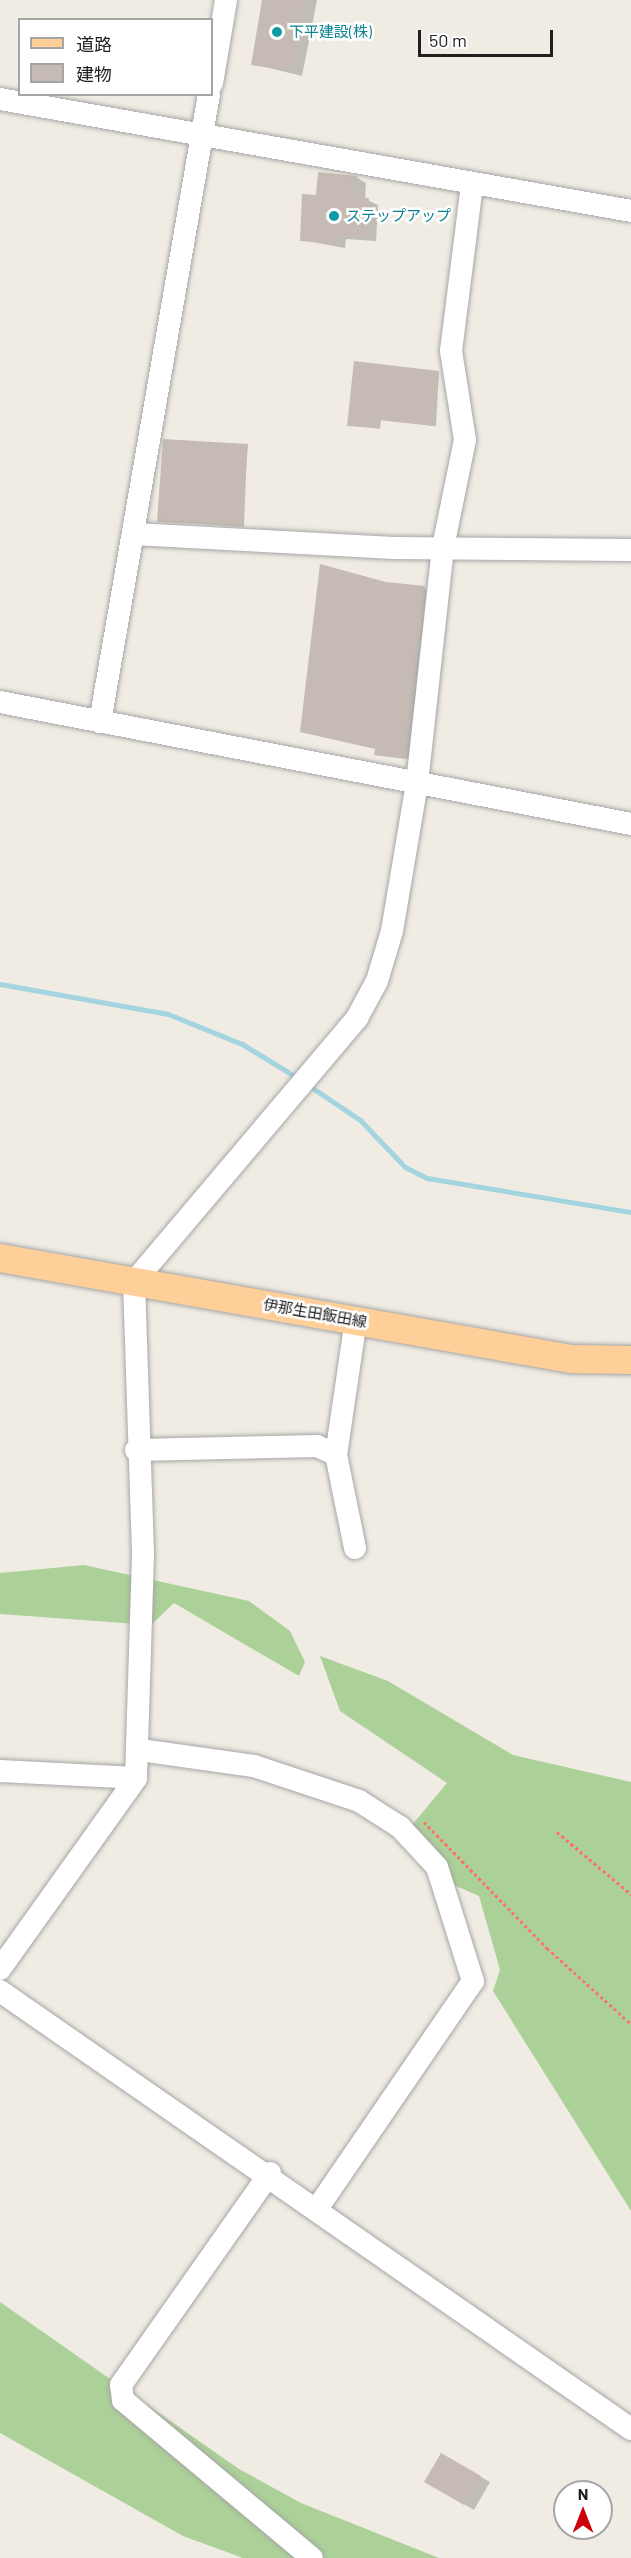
<!DOCTYPE html>
<meta charset="utf-8">
<style>
body{margin:0}
#map{position:relative;width:631px;height:2558px;overflow:hidden;background:#f0ece4;font-family:Barlow,"Noto Sans JP",sans-serif}
div>[style]{position:absolute}
.forest>*{inset:0;background:#abd198}
.shadow>*{inset:0;background:#0003}
.stream>*{height:5px;margin:-2.5px;padding:0 2.5px;transform-origin:2.5px;border-radius:2.5px;background:#a3d4df}
.building>*{inset:0;background:#c5bbb4}
.path>*{height:3px;margin-top:-1.5px;transform-origin:0;background:repeating-linear-gradient(90deg,#ff7067 0 3px,transparent 0 6px)}
.roads{filter:drop-shadow(0 0 2px #a6a6a6) drop-shadow(0 0 2px #a6a6a6)}
.minor>*{height:22px;margin:-11px;padding:0 11px;transform-origin:11px;border-radius:11px;background:#fff}
.major>*{height:28px;margin:-14px;padding:0 14px;transform-origin:14px;border-radius:14px;background:#ffcf9a}
.dots>*{width:16px;height:16px;translate:-50% -50%;box-sizing:border-box;border:3px solid #fff;border-radius:50%}
span{translate:-50% -50%;white-space:nowrap;text-align:center;line-height:1.15;-webkit-text-stroke:5px #fff;paint-order:stroke}
.culture-label{font-size:15px;color:#0d838f}
.left{translate:0 -50%;text-align:left}
.street-label{font-size:15px;color:#1f1f1f}
.legend{position:absolute;left:18px;top:18px;width:195px;height:78px;box-sizing:border-box;background:#fff;border:2px solid #a5a5a5;margin:0;padding:8px 10px;list-style:none;font-size:18px;color:#1f1f1f}
.legend li{display:flex;align-items:center;gap:12px;height:30px}
.legend b{width:30px;border:2px solid #a5a5a5}
.north{position:absolute;left:553px;top:2480px;width:60px;height:60px;box-sizing:border-box;background:#fff;border:2px solid #a5a5a5;border-radius:50%;rotate:0deg;font-size:16px;font-weight:700;line-height:24px;text-align:center;color:#1f1f1f}
.north::after{content:'';display:block;margin:auto;width:21px;height:27px;background:#cd0009;clip-path:polygon(50% 0,100% 100%,50% 72%,0 100%)}
.scale{position:absolute;left:418px;top:30px;width:135px;height:27px;box-sizing:border-box;border:3px solid #1f1f1f;border-top:0;padding-left:8px;font-size:18px;line-height:21px;white-space:nowrap;color:#1f1f1f;-webkit-text-stroke:4px #fff;paint-order:stroke}
</style>
<div id="map">
<div class="forest">
<i style="clip-path:polygon(84px 1565px,249px 1601px,290px 1631px,305px 1662px,299px 1676px,174px 1603px,151px 1625px,0 1614px,0 1573px)"></i>
<i style="clip-path:polygon(320px 1656px,388px 1681px,513px 1755px,631px 1782px,631px 2211px,493px 1991px,500px 1970px,479px 1896px,456px 1886px,412px 1825px,447px 1783px,340px 1711px)"></i>
<i style="clip-path:polygon(0 2302px,239px 2469px,301px 2503px,439px 2558px,243px 2558px,183px 2536px,0 2433px)"></i>
</div>
<div class="shadow">
<i style="clip-path:polygon(263px 0,317px 0,302px 76px,253px 64px)"></i>
<i style="clip-path:polygon(356px 177px,366px 183px,365px 199px,378px 205px,376px 241px,346px 239px,345px 248px,301px 240px,318px 197px)"></i>
<i style="clip-path:polygon(439px 372px,436px 426px,381px 420px,380px 429px,348px 425px)"></i>
<i style="clip-path:polygon(247px 445px,244px 527px,159px 521px)"></i>
<i style="clip-path:polygon(385px 583px,427px 589px,409px 759px,376px 755px)"></i>
<i style="clip-path:polygon(442px 2455px,490px 2482px,474px 2510px,426px 2482px)"></i>
</div>
<div class="stream">
<i style="left:0;top:984px;width:171px;rotate:10.1deg"></i>
<i style="left:168px;top:1014px;width:80px;rotate:22.1deg"></i>
<i style="left:242px;top:1044px;width:66px;rotate:31.3deg"></i>
<i style="left:308px;top:1085px;width:63px;rotate:33.9deg"></i>
<i style="left:360px;top:1120px;width:65px;rotate:46.2deg"></i>
<i style="left:405px;top:1167px;width:25px;rotate:27deg"></i>
<i style="left:427px;top:1178px;width:207px;rotate:9.5deg"></i>
</div>
<div class="building">
<i style="clip-path:polygon(262px 0,304px 0,292px 71px,251px 65px)"></i>
<i style="clip-path:polygon(318px 172px,357px 176px,355px 197px,369px 198px,366px 237px,337px 235px,336px 243px,300px 241px,302px 194px,316px 195px)"></i>
<i style="clip-path:polygon(354px 361px,439px 371px,434px 426px,379px 420px,378px 428px,347px 426px)"></i>
<i style="clip-path:polygon(163px 439px,248px 444px,242px 526px,157px 522px)"></i>
<i style="clip-path:polygon(320px 564px,386px 582px,425px 586px,406px 759px,374px 755px,375px 749px,300px 732px)"></i>
<i style="clip-path:polygon(441px 2453px,481px 2476px,464px 2505px,424px 2482px)"></i>
</div>
<div class="path">
<i style="left:424px;top:1822px;width:176px;rotate:45.7deg"></i>
<i style="left:547px;top:1948px;width:113px;rotate:42.1deg"></i>
<i style="left:557px;top:1832px;width:97px;rotate:40deg"></i>
</div>
<div class="roads">
<div class="minor">
<i style="left:212px;top:83px;width:84px;rotate:-80.4deg"></i>
<i style="left:0;top:99px;width:641px;rotate:10.06deg"></i>
<i style="left:134px;top:534px;width:260px;rotate:3.1deg"></i>
<i style="left:394px;top:548px;width:237px;rotate:0.5deg"></i>
<i style="left:0;top:702px;width:643px;rotate:10.94deg"></i>
<i style="left:100px;top:722px;width:637px;rotate:-80.15deg"></i>
<i style="left:136px;top:1450px;width:181px;rotate:-1.3deg"></i>
<i style="left:317px;top:1446px;width:21px;rotate:25deg"></i>
<i style="left:355px;top:1548px;width:95px;rotate:-101.5deg"></i>
<i style="left:336px;top:1455px;width:136px;rotate:-81.6deg"></i>
<i style="left:140px;top:1750px;width:115px;rotate:8deg"></i>
<i style="left:254px;top:1766px;width:111px;rotate:18.4deg"></i>
<i style="left:359px;top:1801px;width:49px;rotate:32.4deg"></i>
<i style="left:400px;top:1827px;width:54px;rotate:47.2deg"></i>
<i style="left:437px;top:1867px;width:120px;rotate:72.5deg"></i>
<i style="left:473px;top:1981px;width:274px;rotate:124.4deg"></i>
<i style="left:0;top:1771px;width:136px;rotate:2.9deg"></i>
<i style="left:0;top:1969px;width:234px;rotate:-54.5deg"></i>
<i style="left:136px;top:1778px;width:225px;rotate:-88.2deg"></i>
<i style="left:143px;top:1553px;width:271px;rotate:-91.9deg"></i>
<i style="left:134px;top:1282px;width:346px;rotate:-49.8deg"></i>
<i style="left:357px;top:1018px;width:42px;rotate:-61.6deg"></i>
<i style="left:377px;top:981px;width:52px;rotate:-73.3deg"></i>
<i style="left:392px;top:931px;width:150px;rotate:-80.4deg"></i>
<i style="left:417px;top:783px;width:237px;rotate:-83.7deg"></i>
<i style="left:443px;top:547px;width:109px;rotate:-78.4deg"></i>
<i style="left:465px;top:440px;width:90px;rotate:-98.9deg"></i>
<i style="left:451px;top:351px;width:168px;rotate:-82.8deg"></i>
<i style="left:0;top:1991px;width:768px;rotate:34.77deg"></i>
<i style="left:270px;top:2173px;width:259px;rotate:125.1deg"></i>
<i style="left:121px;top:2385px;width:15px;rotate:82deg"></i>
<i style="left:123px;top:2400px;width:246px;rotate:39.9deg"></i>
</div>
<div class="major">
<i style="left:0;top:1258px;width:580px;rotate:10.03deg"></i>
<i style="left:571px;top:1359px;width:60px;rotate:1deg"></i>
</div>
</div>
<div class="dots">
<i style="left:277px;top:32px;background:#0f9aa8"></i>
<i style="left:334px;top:216px;background:#0f9aa8"></i>
</div>
<div class="culture-label">
<span class="left" style="left:289px;top:32px">下平建設(株)</span>
<span class="left" style="left:346px;top:216px">ステップアップ</span>
</div>
<div class="street-label">
<span style="left:315px;top:1313px;rotate:10deg">伊那生田飯田線</span>
</div>
<ul class="legend">
<li><b style="height:8px;background:#ffcf9a"></b>道路</li>
<li><b style="height:16px;background:#c5bbb4"></b>建物</li>
</ul>
<div class="north">N</div>
<div class="scale">50 m</div>
</div>
